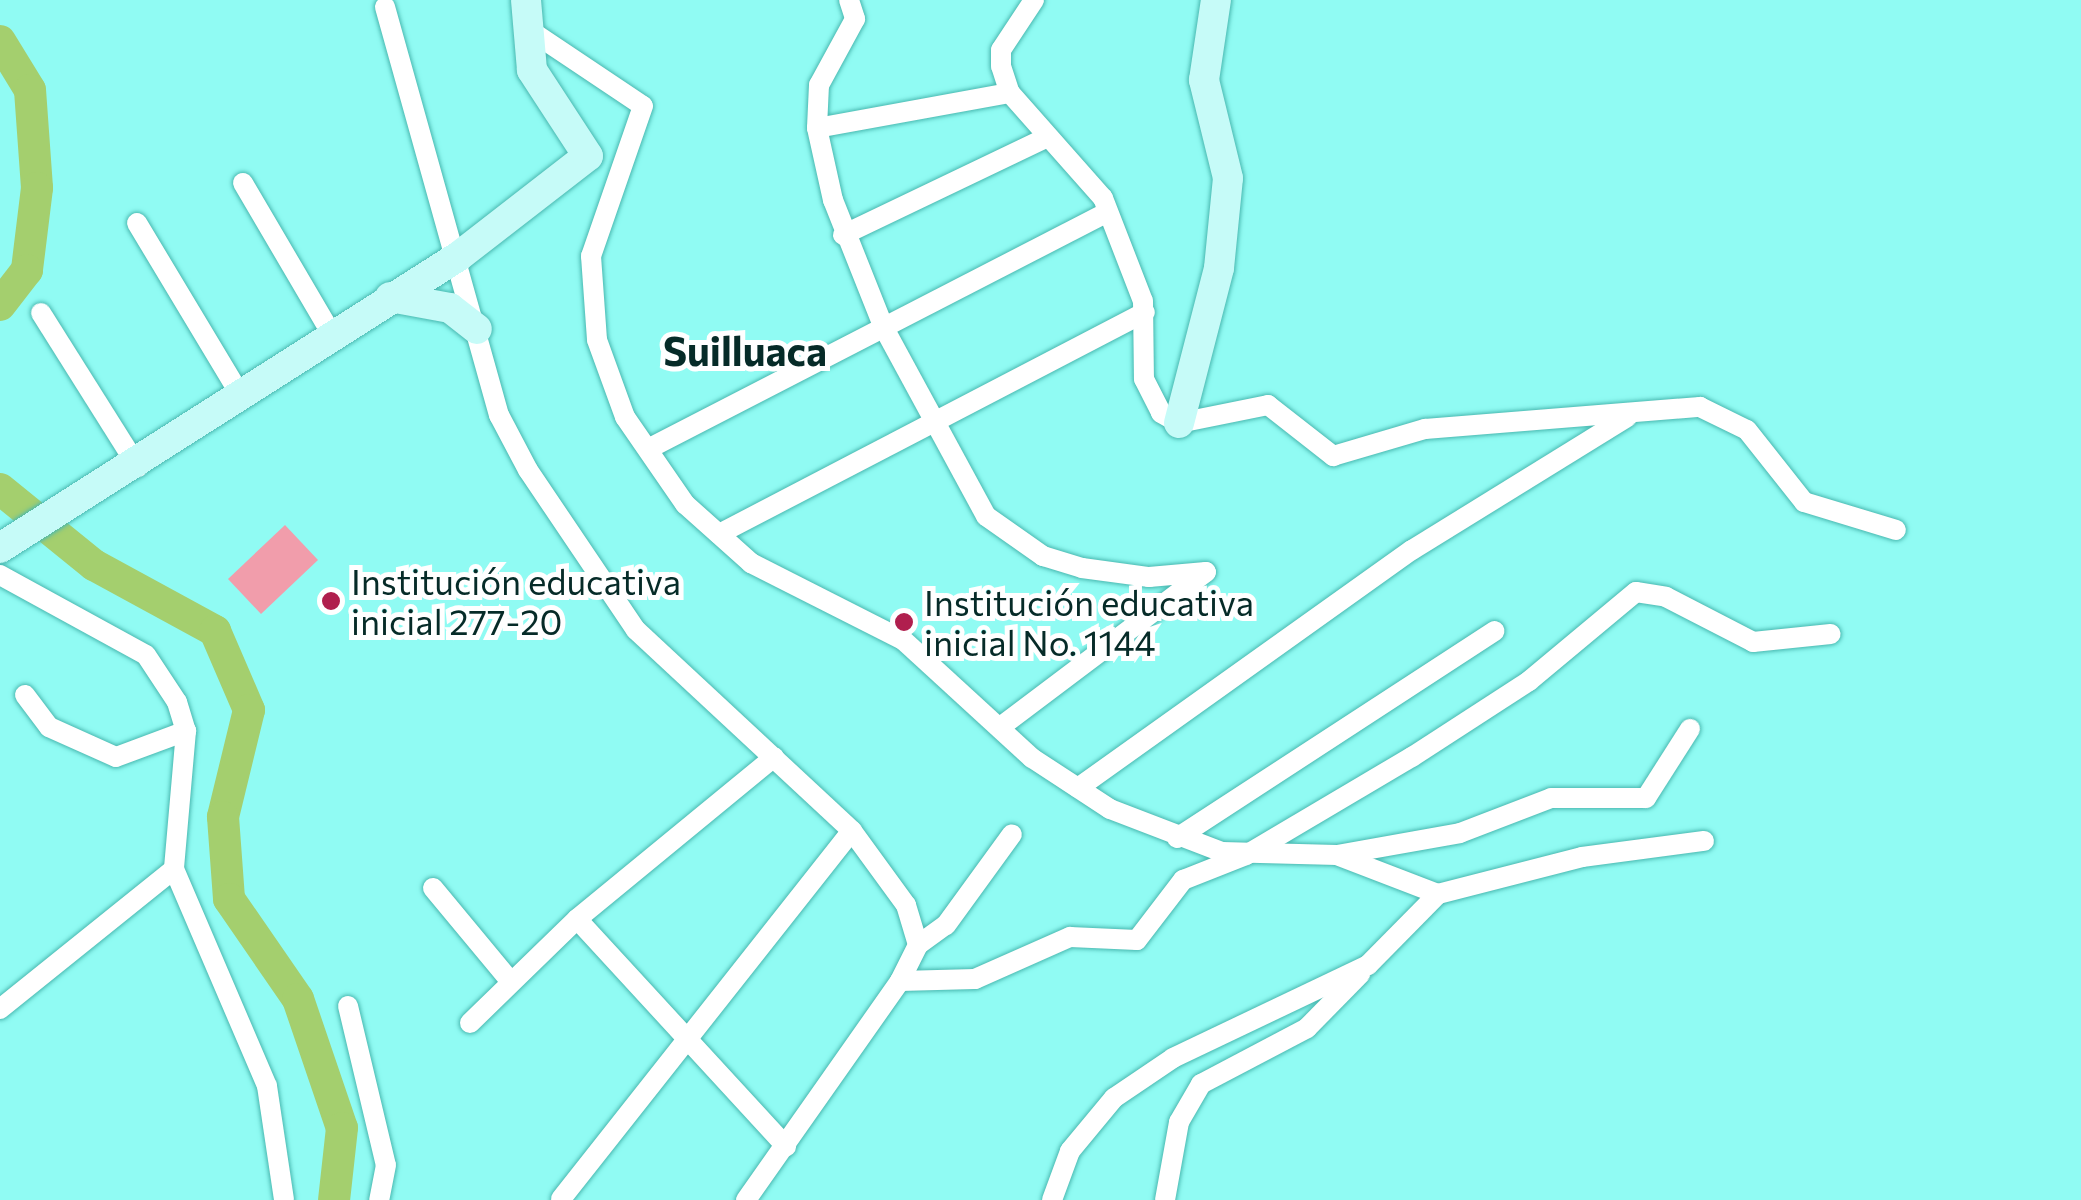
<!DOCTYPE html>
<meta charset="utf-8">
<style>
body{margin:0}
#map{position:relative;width:2081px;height:1200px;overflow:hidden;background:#90fbf3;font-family:Commissioner,sans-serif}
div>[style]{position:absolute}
.green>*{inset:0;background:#f19dab}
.river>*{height:32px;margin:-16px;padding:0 16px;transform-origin:16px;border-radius:16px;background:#a4cf6e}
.roads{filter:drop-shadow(0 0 2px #49b8b0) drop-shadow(0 0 2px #49b8b0)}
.street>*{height:20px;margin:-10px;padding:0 10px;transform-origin:10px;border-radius:10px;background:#fff}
.secondary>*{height:30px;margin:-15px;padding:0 15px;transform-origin:15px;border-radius:15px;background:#c6fbf8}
.dots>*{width:28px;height:28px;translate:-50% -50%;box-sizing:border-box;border:5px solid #fff;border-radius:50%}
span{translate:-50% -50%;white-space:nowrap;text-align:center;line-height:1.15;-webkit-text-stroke:10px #fff;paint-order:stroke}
.poi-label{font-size:35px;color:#062b28}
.left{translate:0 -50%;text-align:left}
.quarter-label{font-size:40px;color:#062b28;font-weight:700}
</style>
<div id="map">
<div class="green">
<i style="clip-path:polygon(285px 525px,318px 560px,261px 614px,228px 579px)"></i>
</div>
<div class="river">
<i style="left:0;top:41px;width:57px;rotate:58.5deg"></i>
<i style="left:30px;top:90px;width:98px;rotate:85.9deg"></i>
<i style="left:37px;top:188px;width:83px;rotate:97deg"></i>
<i style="left:27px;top:270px;width:44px;rotate:127.6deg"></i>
<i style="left:0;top:489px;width:121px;rotate:39deg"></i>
<i style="left:94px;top:565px;width:138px;rotate:28.6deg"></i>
<i style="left:215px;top:631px;width:86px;rotate:66.7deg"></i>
<i style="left:249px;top:710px;width:110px;rotate:103.7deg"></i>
<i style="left:223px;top:817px;width:82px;rotate:85.8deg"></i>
<i style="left:229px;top:899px;width:121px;rotate:55.4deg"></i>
<i style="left:298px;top:999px;width:136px;rotate:71.2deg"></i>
<i style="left:342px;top:1128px;width:72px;rotate:96.3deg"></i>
</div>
<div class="roads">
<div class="street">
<i style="left:849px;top:0;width:20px;rotate:72deg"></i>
<i style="left:855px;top:19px;width:75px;rotate:118.6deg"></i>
<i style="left:819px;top:85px;width:43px;rotate:92.7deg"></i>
<i style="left:817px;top:128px;width:74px;rotate:77.5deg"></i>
<i style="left:833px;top:200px;width:138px;rotate:68.3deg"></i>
<i style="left:884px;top:328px;width:214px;rotate:61.5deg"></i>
<i style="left:986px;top:516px;width:70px;rotate:35.1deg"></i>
<i style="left:1043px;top:556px;width:41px;rotate:17.1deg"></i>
<i style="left:1082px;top:568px;width:68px;rotate:7.7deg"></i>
<i style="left:1149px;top:577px;width:57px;rotate:-5deg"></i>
<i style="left:1206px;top:572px;width:258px;rotate:143deg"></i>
<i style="left:1034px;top:0;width:60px;rotate:123.4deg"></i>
<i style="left:1001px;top:50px;width:16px;rotate:90deg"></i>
<i style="left:1001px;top:66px;width:28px;rotate:72deg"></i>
<i style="left:1010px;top:93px;width:140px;rotate:48.5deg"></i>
<i style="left:1103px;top:198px;width:110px;rotate:68.8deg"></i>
<i style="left:1143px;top:301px;width:78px;rotate:89.3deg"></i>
<i style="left:1144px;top:379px;width:38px;rotate:63deg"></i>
<i style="left:1161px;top:413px;width:21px;rotate:29deg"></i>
<i style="left:1179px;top:423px;width:91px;rotate:-11.4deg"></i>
<i style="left:1268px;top:405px;width:83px;rotate:38.1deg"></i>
<i style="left:1333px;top:456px;width:96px;rotate:-16.4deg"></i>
<i style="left:1425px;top:429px;width:276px;rotate:-4.6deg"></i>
<i style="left:1700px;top:407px;width:52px;rotate:26.1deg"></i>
<i style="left:1747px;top:430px;width:92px;rotate:51.6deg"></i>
<i style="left:1804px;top:502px;width:96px;rotate:16.9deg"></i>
<i style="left:385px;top:7px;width:424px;rotate:74.4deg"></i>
<i style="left:499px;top:415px;width:62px;rotate:62.2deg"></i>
<i style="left:528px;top:470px;width:193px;rotate:56deg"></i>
<i style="left:636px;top:630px;width:295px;rotate:42.9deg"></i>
<i style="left:852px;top:831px;width:92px;rotate:53.9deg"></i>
<i style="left:906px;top:905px;width:42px;rotate:73.3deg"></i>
<i style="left:918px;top:945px;width:40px;rotate:116.6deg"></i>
<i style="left:900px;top:981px;width:268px;rotate:125.1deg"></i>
<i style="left:528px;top:29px;width:138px;rotate:33.8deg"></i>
<i style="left:643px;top:106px;width:159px;rotate:109.1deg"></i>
<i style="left:591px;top:256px;width:84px;rotate:85.9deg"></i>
<i style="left:597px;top:340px;width:82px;rotate:70deg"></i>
<i style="left:625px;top:417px;width:106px;rotate:55.4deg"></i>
<i style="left:685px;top:504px;width:89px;rotate:41.8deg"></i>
<i style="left:751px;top:563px;width:170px;rotate:26.9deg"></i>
<i style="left:903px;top:640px;width:175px;rotate:42.5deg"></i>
<i style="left:1032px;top:758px;width:93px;rotate:33.2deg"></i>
<i style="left:1110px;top:809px;width:120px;rotate:21deg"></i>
<i style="left:1222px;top:852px;width:115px;rotate:1.5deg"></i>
<i style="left:1337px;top:855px;width:125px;rotate:-10.1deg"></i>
<i style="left:1460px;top:833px;width:97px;rotate:-21deg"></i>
<i style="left:1551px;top:798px;width:95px"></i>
<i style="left:1646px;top:798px;width:82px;rotate:-57.5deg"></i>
<i style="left:817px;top:128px;width:196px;rotate:-10.3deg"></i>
<i style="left:243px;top:183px;width:176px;rotate:59.6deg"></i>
<i style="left:137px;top:223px;width:202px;rotate:59deg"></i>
<i style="left:843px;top:235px;width:227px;rotate:-25.6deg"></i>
<i style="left:41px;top:313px;width:182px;rotate:57.8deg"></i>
<i style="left:648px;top:449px;width:517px;rotate:-27.26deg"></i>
<i style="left:719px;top:534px;width:480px;rotate:-27.5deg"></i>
<i style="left:0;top:575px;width:166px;rotate:28.7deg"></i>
<i style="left:146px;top:655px;width:56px;rotate:56.6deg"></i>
<i style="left:177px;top:702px;width:30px;rotate:73deg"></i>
<i style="left:186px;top:731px;width:139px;rotate:95deg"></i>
<i style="left:174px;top:869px;width:236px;rotate:66.8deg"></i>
<i style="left:267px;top:1086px;width:115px;rotate:81.5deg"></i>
<i style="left:25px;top:695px;width:40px;rotate:53deg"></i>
<i style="left:49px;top:727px;width:73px;rotate:24.1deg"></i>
<i style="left:116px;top:757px;width:75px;rotate:-20.4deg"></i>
<i style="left:1078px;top:788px;width:410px;rotate:-35.5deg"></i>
<i style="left:1412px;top:550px;width:253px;rotate:-31.7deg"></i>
<i style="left:1177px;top:838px;width:379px;rotate:-33.1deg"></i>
<i style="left:1339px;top:856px;width:106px;rotate:21deg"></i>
<i style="left:1438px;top:894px;width:149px;rotate:-14.4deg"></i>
<i style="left:1582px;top:857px;width:123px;rotate:-7.5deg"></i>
<i style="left:433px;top:888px;width:122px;rotate:50.3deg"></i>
<i style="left:577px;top:919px;width:309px;rotate:47.4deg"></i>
<i style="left:918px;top:945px;width:34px;rotate:-36deg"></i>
<i style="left:946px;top:925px;width:112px;rotate:-54deg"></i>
<i style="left:900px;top:981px;width:75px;rotate:-1.5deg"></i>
<i style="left:975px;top:979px;width:104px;rotate:-23.9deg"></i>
<i style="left:1070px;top:937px;width:67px;rotate:2.6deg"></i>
<i style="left:1137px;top:940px;width:76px;rotate:-52.5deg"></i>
<i style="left:1183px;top:880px;width:68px;rotate:-21.6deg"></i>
<i style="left:1246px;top:855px;width:193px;rotate:-30.6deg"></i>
<i style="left:1412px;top:757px;width:140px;rotate:-33deg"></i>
<i style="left:1529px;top:681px;width:139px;rotate:-39.8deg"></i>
<i style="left:1636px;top:592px;width:30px;rotate:9deg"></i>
<i style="left:1666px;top:597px;width:98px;rotate:27.3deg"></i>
<i style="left:1753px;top:642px;width:78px;rotate:-5.9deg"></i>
<i style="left:348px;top:1006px;width:163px;rotate:76.6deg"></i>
<i style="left:386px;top:1165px;width:36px;rotate:101deg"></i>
<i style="left:0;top:1009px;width:223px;rotate:-38.8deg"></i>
<i style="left:470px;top:1023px;width:149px;rotate:-44.2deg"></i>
<i style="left:577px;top:919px;width:255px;rotate:-39.4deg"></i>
<i style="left:561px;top:1199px;width:469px;rotate:-51.7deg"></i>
<i style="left:1052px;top:1200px;width:52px;rotate:-69.8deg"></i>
<i style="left:1070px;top:1151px;width:69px;rotate:-50.3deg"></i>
<i style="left:1114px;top:1098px;width:71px;rotate:-34.1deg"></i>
<i style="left:1173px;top:1058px;width:216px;rotate:-25.5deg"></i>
<i style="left:1368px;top:965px;width:100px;rotate:-45.4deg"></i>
<i style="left:1165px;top:1200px;width:79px;rotate:-79.8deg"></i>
<i style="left:1179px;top:1122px;width:44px;rotate:-59.9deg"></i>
<i style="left:1201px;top:1084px;width:120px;rotate:-27.8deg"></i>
<i style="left:1307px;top:1028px;width:76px;rotate:-45.5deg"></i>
</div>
<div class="secondary">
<i style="left:390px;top:297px;width:61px;rotate:10.4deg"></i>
<i style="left:450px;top:308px;width:34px;rotate:38deg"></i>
<i style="left:1179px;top:423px;width:160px;rotate:-75.5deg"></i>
<i style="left:1219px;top:268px;width:90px;rotate:-84.3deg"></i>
<i style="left:1228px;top:178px;width:101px;rotate:-103.8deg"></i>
<i style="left:1204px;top:80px;width:81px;rotate:-81.5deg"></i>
<i style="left:0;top:548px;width:544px;rotate:-32.46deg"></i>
<i style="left:459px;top:256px;width:163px;rotate:-37.8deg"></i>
<i style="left:588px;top:156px;width:103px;rotate:-123.1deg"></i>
<i style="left:532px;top:70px;width:70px;rotate:-94.9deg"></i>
</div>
</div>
<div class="dots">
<i style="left:331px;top:601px;background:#b01f4e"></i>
<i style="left:904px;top:622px;background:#b01f4e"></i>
</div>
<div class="poi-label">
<span class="left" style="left:351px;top:601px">Institución educativa<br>inicial 277-20</span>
<span class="left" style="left:924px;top:622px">Institución educativa<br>inicial No. 1144</span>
</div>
<div class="quarter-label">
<span style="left:745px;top:350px">Suilluaca</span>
</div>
</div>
